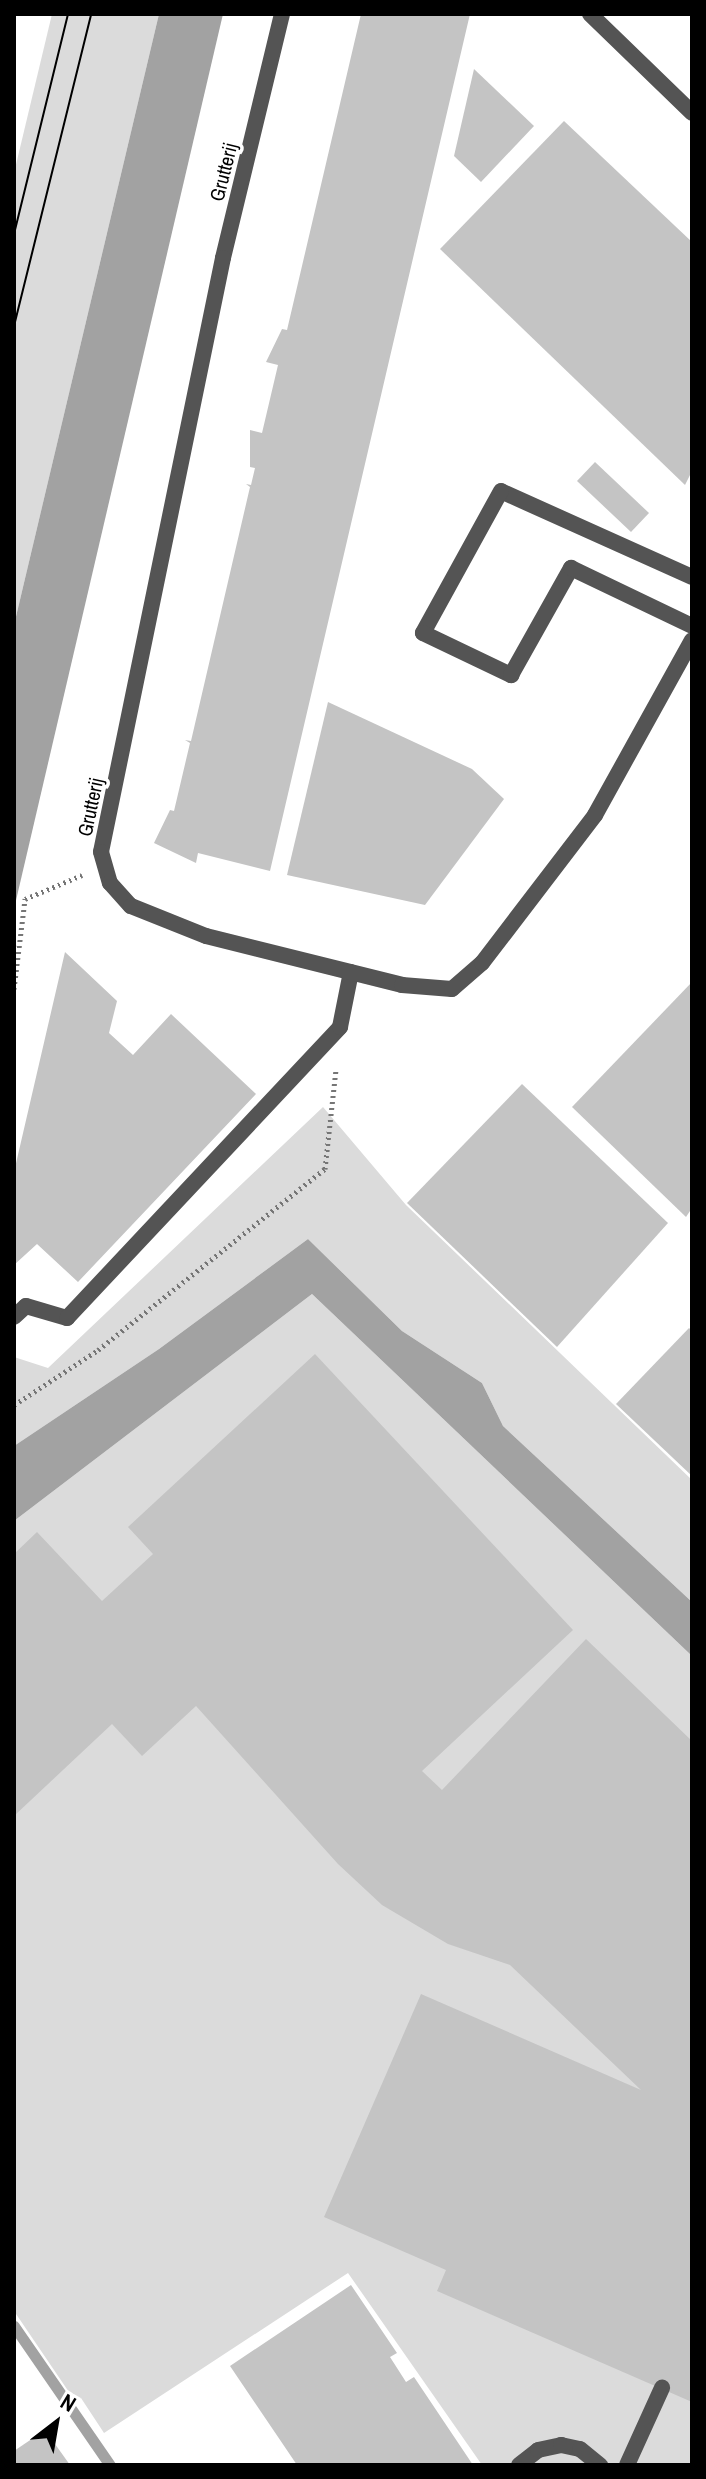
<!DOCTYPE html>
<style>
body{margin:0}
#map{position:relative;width:706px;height:2479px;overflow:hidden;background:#fff;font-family:"Archivo Narrow",sans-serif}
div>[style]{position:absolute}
.green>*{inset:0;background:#dbdbdb}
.water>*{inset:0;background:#a2a2a2}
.stream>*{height:11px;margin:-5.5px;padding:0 5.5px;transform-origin:5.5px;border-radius:5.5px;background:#a2a2a2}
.building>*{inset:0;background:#c4c4c4}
.path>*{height:5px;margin-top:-2.5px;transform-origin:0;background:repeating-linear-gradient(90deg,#767676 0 2px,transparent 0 6px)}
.lane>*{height:16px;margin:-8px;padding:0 8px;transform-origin:8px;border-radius:8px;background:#545454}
.street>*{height:16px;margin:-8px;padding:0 8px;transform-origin:8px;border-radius:8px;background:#545454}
.tram>*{height:2px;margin:-1px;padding:0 1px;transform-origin:1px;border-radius:1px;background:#000}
span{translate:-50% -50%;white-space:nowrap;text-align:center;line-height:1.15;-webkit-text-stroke:7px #fff;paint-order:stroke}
.street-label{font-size:20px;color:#000}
.frame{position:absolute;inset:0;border:16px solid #000;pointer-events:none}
.north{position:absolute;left:16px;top:2383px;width:80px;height:80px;-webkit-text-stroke:6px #fff;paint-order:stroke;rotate:31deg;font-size:22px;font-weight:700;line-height:32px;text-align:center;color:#000}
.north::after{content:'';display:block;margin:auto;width:28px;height:36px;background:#000;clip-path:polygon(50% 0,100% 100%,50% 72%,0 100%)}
</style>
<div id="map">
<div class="green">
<i style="clip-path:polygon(52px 14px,159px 14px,14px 625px,14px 173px)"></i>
<i style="clip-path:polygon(323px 1107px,406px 1205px,692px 1480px,692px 1602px,503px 1426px,482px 1383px,402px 1331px,308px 1239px,159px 1349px,14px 1446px,14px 1357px,48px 1368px)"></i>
<i style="clip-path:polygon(312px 1294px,692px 1656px,692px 2465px,482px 2465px,348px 2273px,104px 2433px,81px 2398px,75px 2401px,14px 2311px,14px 1521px)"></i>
</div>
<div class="water">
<i style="clip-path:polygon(159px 14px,223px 14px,14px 909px,14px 625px)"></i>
<i style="clip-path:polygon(308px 1239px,402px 1331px,482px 1383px,503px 1426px,692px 1602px,692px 1656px,312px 1294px,14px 1521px,14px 1446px,159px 1349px)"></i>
</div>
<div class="stream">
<i style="left:14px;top:2326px;width:169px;rotate:55.4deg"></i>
</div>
<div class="building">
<i style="clip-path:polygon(361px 14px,470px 14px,270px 871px,198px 853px,196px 863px,154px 843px,170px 810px,174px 811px,190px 743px,185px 740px,191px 741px,250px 487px,246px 484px,251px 485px,255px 468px,250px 467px,250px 430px,262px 433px,278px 365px,266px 362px,282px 329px,287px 330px)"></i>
<i style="clip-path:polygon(474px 69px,534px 126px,481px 182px,454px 156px)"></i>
<i style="clip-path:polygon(564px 121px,692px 242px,692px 471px,685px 485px,440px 249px)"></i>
<i style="clip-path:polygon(595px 462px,649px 513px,631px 532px,577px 481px)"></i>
<i style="clip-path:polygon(328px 702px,472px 769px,504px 799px,425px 905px,287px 875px)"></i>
<i style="clip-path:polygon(65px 952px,117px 1001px,109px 1033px,133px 1055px,171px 1014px,256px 1094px,78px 1282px,37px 1244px,14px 1265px,14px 1172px)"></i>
<i style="clip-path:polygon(692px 982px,692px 1208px,686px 1217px,572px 1107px)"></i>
<i style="clip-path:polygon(522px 1084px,668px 1223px,557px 1347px,407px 1203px)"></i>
<i style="clip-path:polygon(689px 1328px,692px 1331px,692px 1476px,616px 1404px)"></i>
<i style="clip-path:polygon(315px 1354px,573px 1630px,422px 1771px,442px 1790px,586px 1639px,692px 1741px,692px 2402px,437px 2291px,446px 2270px,324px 2217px,421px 1994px,641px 2090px,510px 1965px,448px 1944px,382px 1905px,338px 1864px,196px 1706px,142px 1756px,112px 1724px,14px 1816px,14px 1554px,37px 1532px,102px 1601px,153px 1554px,128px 1527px)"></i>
<i style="clip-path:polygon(351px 2285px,397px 2353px,390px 2357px,406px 2382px,414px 2377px,473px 2465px,297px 2465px,230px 2366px)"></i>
<i style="clip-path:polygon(45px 2430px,70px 2465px,14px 2465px,14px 2451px)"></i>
</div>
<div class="path">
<i style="left:14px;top:989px;width:91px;rotate:-83deg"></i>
<i style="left:25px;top:899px;width:62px;rotate:-22.8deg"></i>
<i style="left:14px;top:1405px;width:100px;rotate:-33.2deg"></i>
<i style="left:98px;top:1350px;width:290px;rotate:-38.6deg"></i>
<i style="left:325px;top:1169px;width:101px;rotate:-83.7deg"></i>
</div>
<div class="lane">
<i style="left:692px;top:577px;width:209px;rotate:-155.8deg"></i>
<i style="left:501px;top:491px;width:162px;rotate:118.8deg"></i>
<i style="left:423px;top:633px;width:98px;rotate:25.5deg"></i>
<i style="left:511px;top:675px;width:123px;rotate:-60.7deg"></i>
<i style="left:571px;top:568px;width:134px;rotate:25.6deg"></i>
<i style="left:14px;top:1317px;width:16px;rotate:-43deg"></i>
<i style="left:26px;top:1306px;width:43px;rotate:16.3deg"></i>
<i style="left:67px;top:1318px;width:399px;rotate:-46.8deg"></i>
<i style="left:340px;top:1027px;width:56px;rotate:-78.7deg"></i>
<i style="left:627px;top:2465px;width:85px;rotate:-65.6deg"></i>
</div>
<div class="street">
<i style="left:282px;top:14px;width:251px;rotate:103.6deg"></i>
<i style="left:223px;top:258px;width:606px;rotate:101.61deg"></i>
<i style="left:101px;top:852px;width:32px;rotate:74deg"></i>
<i style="left:110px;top:883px;width:31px;rotate:48deg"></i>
<i style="left:131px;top:906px;width:81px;rotate:21.8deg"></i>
<i style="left:206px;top:936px;width:202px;rotate:14deg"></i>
<i style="left:402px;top:985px;width:50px;rotate:4.6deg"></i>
<i style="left:452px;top:989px;width:40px;rotate:-41deg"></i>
<i style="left:482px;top:963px;width:186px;rotate:-52.6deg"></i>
<i style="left:595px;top:815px;width:200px;rotate:-61deg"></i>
<i style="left:590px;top:14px;width:142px;rotate:44.1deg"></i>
<i style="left:519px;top:2465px;width:24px;rotate:-38deg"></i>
<i style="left:538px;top:2450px;width:24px;rotate:-12deg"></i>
<i style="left:561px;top:2445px;width:19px;rotate:12deg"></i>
<i style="left:580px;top:2449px;width:26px;rotate:39deg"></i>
</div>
<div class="tram">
<i style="left:14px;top:234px;width:227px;rotate:-76.2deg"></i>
<i style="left:14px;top:326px;width:321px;rotate:-76.1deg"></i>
</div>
<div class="street-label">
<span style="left:223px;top:172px;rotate:-76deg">Grutterij</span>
<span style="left:90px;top:807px;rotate:-78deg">Grutterij</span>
</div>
<div class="frame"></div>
<div class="north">N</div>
</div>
